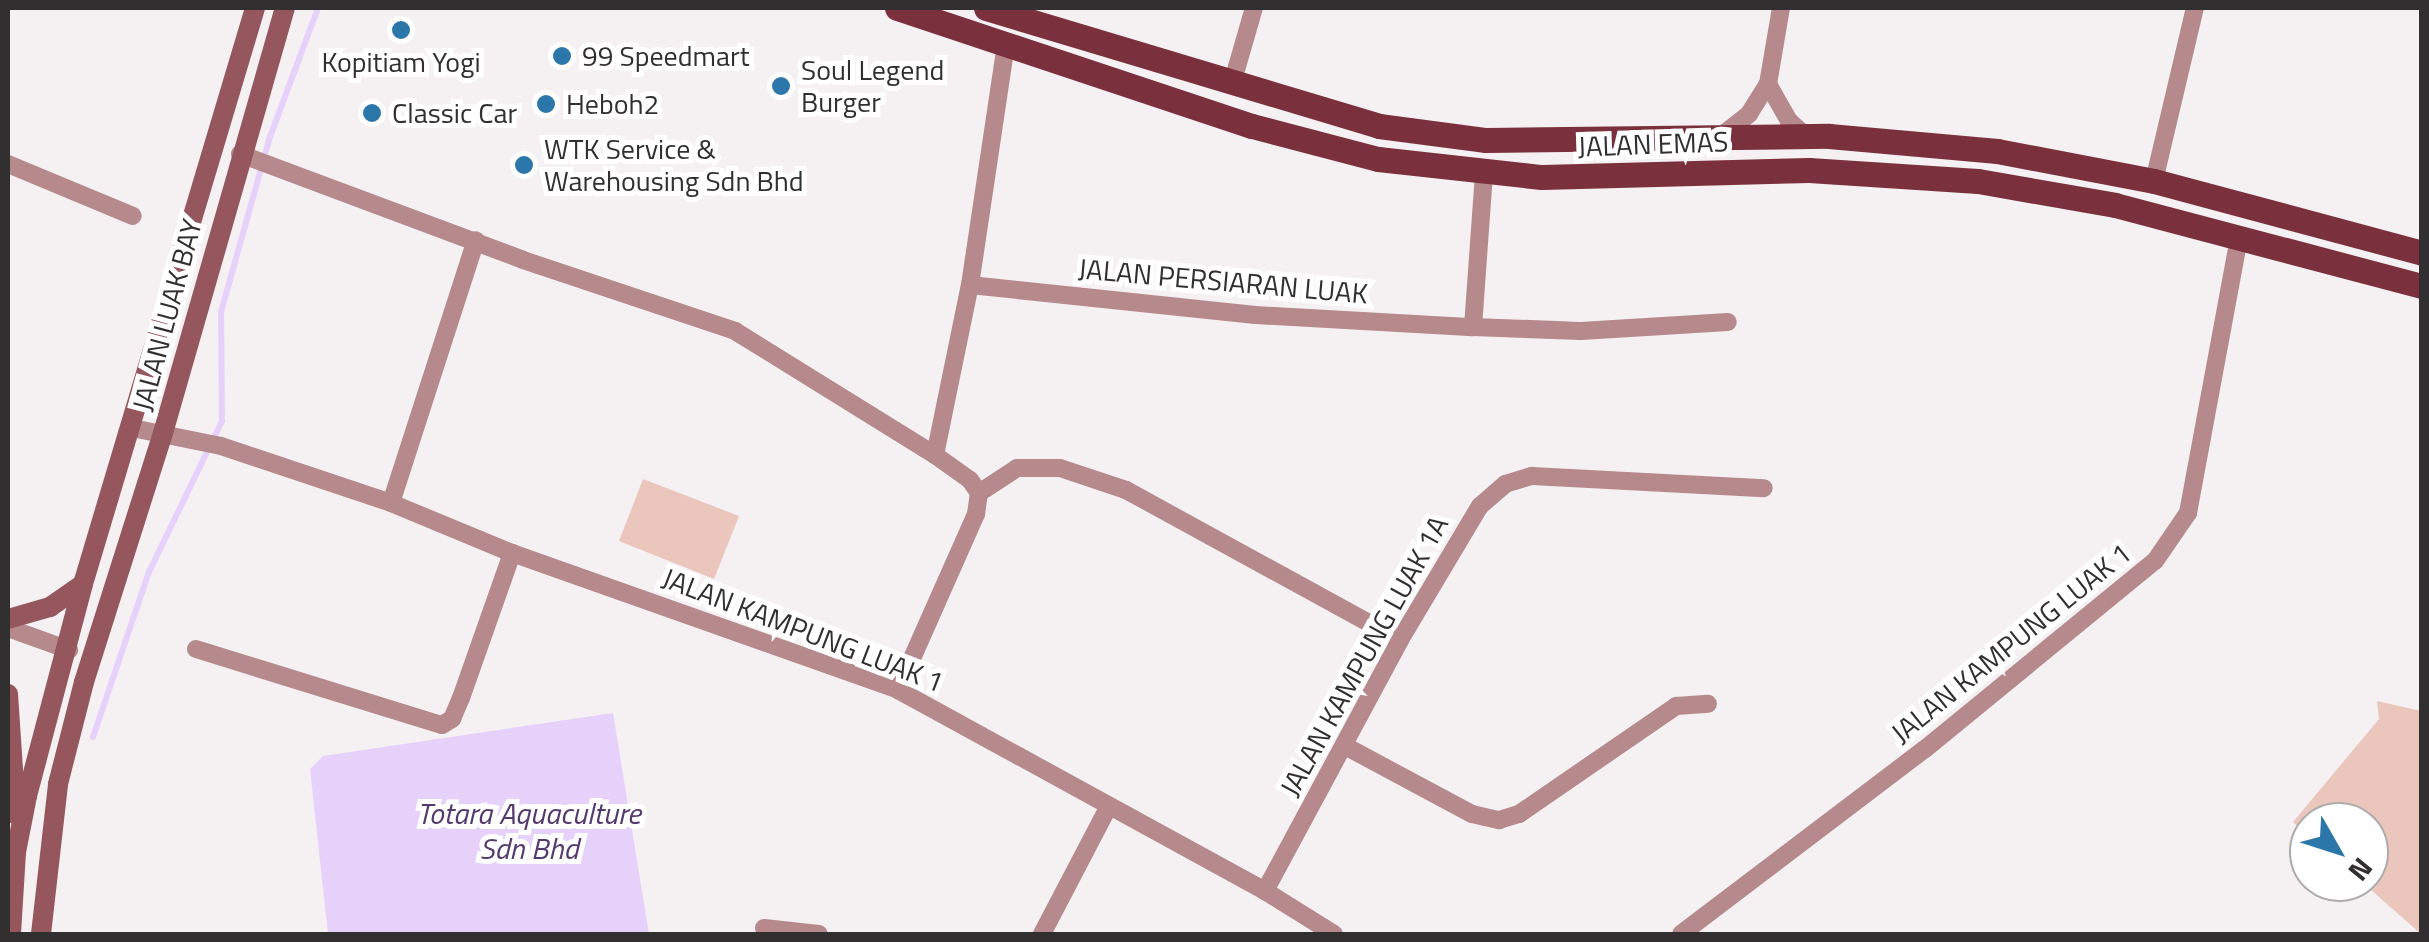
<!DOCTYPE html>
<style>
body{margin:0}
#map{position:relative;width:2429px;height:942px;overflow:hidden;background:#f5f0f2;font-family:"Titillium Web",sans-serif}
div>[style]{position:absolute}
.green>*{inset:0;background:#ebc6bc}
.water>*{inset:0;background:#e6d1fb}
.stream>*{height:6px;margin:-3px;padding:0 3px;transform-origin:3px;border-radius:3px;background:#e6d1fb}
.street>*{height:18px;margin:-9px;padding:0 9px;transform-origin:9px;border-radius:9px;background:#b6898d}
.secondary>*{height:20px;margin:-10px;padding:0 10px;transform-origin:10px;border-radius:10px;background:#95575d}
.primary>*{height:25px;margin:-12.5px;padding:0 12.5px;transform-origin:12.5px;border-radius:12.5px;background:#7b313d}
.dots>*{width:28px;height:28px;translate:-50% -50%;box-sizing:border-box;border:5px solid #fff;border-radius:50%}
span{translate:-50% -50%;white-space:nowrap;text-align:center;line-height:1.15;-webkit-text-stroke:10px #fff;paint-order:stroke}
.poi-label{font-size:28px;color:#312f30}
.left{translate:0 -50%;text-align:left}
.street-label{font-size:28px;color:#312f30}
.water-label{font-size:30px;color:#563a6e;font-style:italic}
.frame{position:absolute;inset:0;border:10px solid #312f30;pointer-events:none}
.north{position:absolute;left:2289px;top:802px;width:100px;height:100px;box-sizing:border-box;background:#fff;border:2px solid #adacac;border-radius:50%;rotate:129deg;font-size:28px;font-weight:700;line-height:40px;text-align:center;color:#312f30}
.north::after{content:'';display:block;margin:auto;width:35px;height:45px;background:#2b77aa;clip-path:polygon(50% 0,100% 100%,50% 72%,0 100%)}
</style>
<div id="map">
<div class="green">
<i style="clip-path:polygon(643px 479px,739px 516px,714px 579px,619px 541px)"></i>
<i style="clip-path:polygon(2377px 701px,2421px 711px,2421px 934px,2362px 882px,2369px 882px,2369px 822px,2309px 822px,2309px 836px,2293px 822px,2379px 719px)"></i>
</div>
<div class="water">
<i style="clip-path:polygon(613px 713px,649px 934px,328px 934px,310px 769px,323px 756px)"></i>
</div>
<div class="stream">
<i style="left:93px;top:737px;width:174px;rotate:-71.3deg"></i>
<i style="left:149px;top:572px;width:168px;rotate:-64.2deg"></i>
<i style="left:222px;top:421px;width:109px;rotate:-90.5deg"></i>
<i style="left:221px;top:312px;width:182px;rotate:-74.4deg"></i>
<i style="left:270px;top:137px;width:138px;rotate:-69.6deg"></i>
</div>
<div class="street">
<i style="left:1232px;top:84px;width:79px;rotate:-73.9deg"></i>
<i style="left:1768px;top:84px;width:43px;rotate:60.4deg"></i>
<i style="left:1789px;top:121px;width:24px;rotate:42deg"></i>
<i style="left:1721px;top:136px;width:36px;rotate:-38deg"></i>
<i style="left:1749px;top:114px;width:36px;rotate:-58deg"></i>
<i style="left:1768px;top:84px;width:77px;rotate:-80.3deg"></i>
<i style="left:240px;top:154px;width:302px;rotate:20.5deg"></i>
<i style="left:523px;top:260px;width:224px;rotate:18.5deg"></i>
<i style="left:735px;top:331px;width:235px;rotate:31.8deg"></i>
<i style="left:935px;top:455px;width:43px;rotate:35.5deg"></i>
<i style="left:970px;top:480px;width:16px;rotate:55deg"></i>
<i style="left:8px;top:164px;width:135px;rotate:22.6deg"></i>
<i style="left:2154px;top:181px;width:178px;rotate:-76.7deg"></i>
<i style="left:970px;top:285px;width:287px;rotate:6deg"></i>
<i style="left:1255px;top:315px;width:218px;rotate:3.2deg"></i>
<i style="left:1473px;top:327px;width:108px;rotate:2.1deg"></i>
<i style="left:1581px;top:331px;width:147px;rotate:-3.5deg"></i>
<i style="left:1473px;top:327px;width:155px;rotate:-85.9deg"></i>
<i style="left:132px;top:428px;width:91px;rotate:11.4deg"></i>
<i style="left:221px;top:446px;width:179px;rotate:18.5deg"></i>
<i style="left:391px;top:503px;width:131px;rotate:22.5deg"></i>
<i style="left:512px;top:553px;width:410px;rotate:19.5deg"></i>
<i style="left:898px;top:690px;width:418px;rotate:28.7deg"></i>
<i style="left:1265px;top:891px;width:81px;rotate:31.9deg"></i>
<i style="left:935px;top:455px;width:174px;rotate:-78.4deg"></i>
<i style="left:970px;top:285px;width:244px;rotate:-81.5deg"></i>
<i style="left:979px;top:493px;width:45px;rotate:-33.3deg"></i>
<i style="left:1017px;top:468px;width:43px"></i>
<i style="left:1060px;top:468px;width:70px;rotate:18.4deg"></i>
<i style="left:1126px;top:490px;width:312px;rotate:28.7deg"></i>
<i style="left:391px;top:503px;width:276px;rotate:-72.1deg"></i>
<i style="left:8px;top:628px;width:65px;rotate:19.8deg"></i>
<i style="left:196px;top:649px;width:257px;rotate:17.2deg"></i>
<i style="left:442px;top:725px;width:12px;rotate:-31deg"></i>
<i style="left:452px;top:719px;width:23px;rotate:-67deg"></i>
<i style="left:461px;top:698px;width:154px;rotate:-70.6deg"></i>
<i style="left:898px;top:690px;width:193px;rotate:-66.1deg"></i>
<i style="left:976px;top:514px;width:21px;rotate:-82deg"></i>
<i style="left:1345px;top:746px;width:144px;rotate:28.2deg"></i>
<i style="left:1472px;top:814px;width:28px;rotate:13deg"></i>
<i style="left:1499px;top:820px;width:21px;rotate:-17deg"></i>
<i style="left:1519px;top:814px;width:191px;rotate:-34.5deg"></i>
<i style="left:1676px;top:706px;width:32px;rotate:-4deg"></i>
<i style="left:1265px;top:891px;width:285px;rotate:-61.7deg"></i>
<i style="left:1400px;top:640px;width:156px;rotate:-59.2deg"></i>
<i style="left:1480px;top:506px;width:33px;rotate:-41deg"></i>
<i style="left:1505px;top:484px;width:28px;rotate:-17deg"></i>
<i style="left:1532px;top:476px;width:232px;rotate:3deg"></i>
<i style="left:764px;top:928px;width:55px;rotate:6.2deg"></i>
<i style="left:1042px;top:934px;width:142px;rotate:-62.4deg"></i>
<i style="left:1681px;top:934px;width:306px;rotate:-37.2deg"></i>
<i style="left:1925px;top:749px;width:297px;rotate:-39.3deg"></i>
<i style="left:2155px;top:561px;width:58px;rotate:-55.5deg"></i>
<i style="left:2188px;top:513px;width:280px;rotate:-79.5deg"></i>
</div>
<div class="secondary">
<i style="left:8px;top:619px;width:44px;rotate:-15.9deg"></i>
<i style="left:50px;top:607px;width:40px;rotate:-34.9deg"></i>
<i style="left:8px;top:694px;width:121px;rotate:86.2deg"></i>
<i style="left:11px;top:934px;width:82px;rotate:-86.5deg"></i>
<i style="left:16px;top:852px;width:57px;rotate:-78.9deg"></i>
<i style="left:27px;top:796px;width:219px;rotate:-75.2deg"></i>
<i style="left:83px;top:584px;width:601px;rotate:-73.37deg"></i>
<i style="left:41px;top:934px;width:151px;rotate:-83.5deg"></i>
<i style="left:58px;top:784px;width:105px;rotate:-75.7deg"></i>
<i style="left:84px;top:682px;width:261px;rotate:-72.4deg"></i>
<i style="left:163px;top:433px;width:442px;rotate:-74deg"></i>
</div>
<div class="primary">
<i style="left:897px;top:8px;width:374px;rotate:18.4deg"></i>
<i style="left:1252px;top:126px;width:130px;rotate:14.7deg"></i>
<i style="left:1378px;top:159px;width:165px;rotate:6.3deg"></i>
<i style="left:1542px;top:177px;width:267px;rotate:-1.5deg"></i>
<i style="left:1809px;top:170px;width:169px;rotate:3.7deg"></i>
<i style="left:1978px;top:181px;width:139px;rotate:9.9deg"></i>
<i style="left:2115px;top:205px;width:318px;rotate:14.8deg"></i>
<i style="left:986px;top:8px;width:410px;rotate:16.7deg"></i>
<i style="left:1379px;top:126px;width:108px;rotate:7.5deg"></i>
<i style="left:1486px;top:140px;width:343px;rotate:-0.7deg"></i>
<i style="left:1829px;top:136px;width:169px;rotate:5.1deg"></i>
<i style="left:1997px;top:151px;width:160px;rotate:10.8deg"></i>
<i style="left:2154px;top:181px;width:278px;rotate:15deg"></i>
</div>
<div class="dots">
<i style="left:401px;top:30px;background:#2b77aa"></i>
<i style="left:562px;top:56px;background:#2b77aa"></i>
<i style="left:781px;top:86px;background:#2b77aa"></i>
<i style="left:546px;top:104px;background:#2b77aa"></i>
<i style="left:372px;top:113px;background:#2b77aa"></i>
<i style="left:524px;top:165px;background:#2b77aa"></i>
</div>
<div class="poi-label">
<span class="left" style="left:582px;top:56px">99 Speedmart</span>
<span style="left:401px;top:62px">Kopitiam Yogi</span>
<span class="left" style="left:801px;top:86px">Soul Legend<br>Burger</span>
<span class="left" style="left:566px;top:104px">Heboh2</span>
<span class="left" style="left:392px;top:113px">Classic Car</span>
<span class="left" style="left:544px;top:165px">WTK Service &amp;<br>Warehousing Sdn Bhd</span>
</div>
<div class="street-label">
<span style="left:1653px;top:144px;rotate:-2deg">JALAN EMAS</span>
<span style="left:1223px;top:281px;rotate:5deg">JALAN PERSIARAN LUAK</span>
<span style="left:167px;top:315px;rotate:-75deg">JALAN LUAK BAY</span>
<span style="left:803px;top:630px;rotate:21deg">JALAN KAMPUNG LUAK 1</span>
<span style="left:2011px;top:643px;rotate:-39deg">JALAN KAMPUNG LUAK 1</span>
<span style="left:1364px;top:656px;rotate:-61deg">JALAN KAMPUNG LUAK 1A</span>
</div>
<div class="water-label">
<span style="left:529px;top:830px">Totara Aquaculture<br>Sdn Bhd</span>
</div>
<div class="frame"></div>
<div class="north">N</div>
</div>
